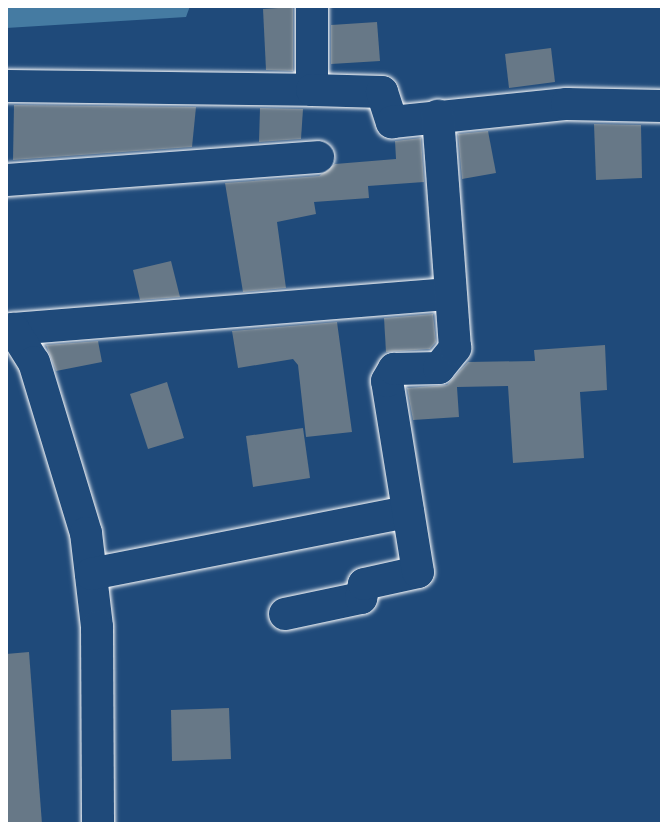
<!DOCTYPE html>
<style>
body{margin:0}
#map{position:relative;width:668px;height:830px;overflow:hidden;background:#1f4a7a;font-family:"Gochi Hand",sans-serif}
div>[style]{position:absolute}
.water>*{inset:0;background:#457ba2}
.building>*{inset:0;background:#677887}
.roads{filter:drop-shadow(0 0 2px #fff) drop-shadow(0 0 2px #fff)}
.street>*{height:32px;margin:-16px;padding:0 16px;transform-origin:16px;border-radius:16px;background:#1f4a7a}
span{translate:-50% -50%;white-space:nowrap;text-align:center;line-height:1.15;-webkit-text-stroke:7px #1f4a7a;paint-order:stroke}
.frame{position:absolute;inset:0;border:8px solid #fff;pointer-events:none}
</style>
<div id="map">
<div class="water">
<i style="clip-path:polygon(6px 6px,190px 6px,186px 17px,6px 28px)"></i>
</div>
<div class="building">
<i style="clip-path:polygon(293px 7px,293px 71px,266px 70px,263px 9px)"></i>
<i style="clip-path:polygon(377px 22px,380px 61px,331px 64px,331px 25px)"></i>
<i style="clip-path:polygon(551px 48px,555px 82px,509px 88px,505px 54px)"></i>
<i style="clip-path:polygon(14px 105px,196px 107px,192px 147px,13px 160px)"></i>
<i style="clip-path:polygon(260px 108px,303px 109px,301px 139px,259px 142px)"></i>
<i style="clip-path:polygon(594px 124px,641px 125px,642px 178px,596px 180px)"></i>
<i style="clip-path:polygon(488px 131px,496px 173px,462px 179px,458px 134px)"></i>
<i style="clip-path:polygon(421px 138px,424px 182px,368px 186px,369px 198px,314px 202px,316px 214px,277px 222px,286px 288px,243px 292px,225px 183px,319px 176px,335px 164px,396px 159px,395px 141px)"></i>
<i style="clip-path:polygon(171px 261px,180px 297px,140px 300px,133px 270px)"></i>
<i style="clip-path:polygon(433px 314px,436px 342px,430px 349px,386px 352px,384px 318px)"></i>
<i style="clip-path:polygon(337px 322px,352px 432px,306px 437px,298px 365px,293px 359px,238px 368px,232px 331px)"></i>
<i style="clip-path:polygon(98px 341px,102px 362px,56px 371px,46px 345px)"></i>
<i style="clip-path:polygon(605px 345px,607px 390px,580px 392px,584px 458px,513px 463px,508px 386px,457px 387px,459px 417px,413px 420px,407px 388px,447px 385px,468px 362px,535px 361px,534px 350px)"></i>
<i style="clip-path:polygon(167px 382px,184px 438px,148px 449px,130px 394px)"></i>
<i style="clip-path:polygon(303px 428px,310px 478px,253px 487px,246px 436px)"></i>
<i style="clip-path:polygon(29px 652px,42px 824px,6px 824px,6px 654px)"></i>
<i style="clip-path:polygon(229px 708px,231px 759px,172px 761px,171px 710px)"></i>
</div>
<div class="roads">
<div class="street">
<i style="left:6px;top:86px;width:306px;rotate:0.7deg"></i>
<i style="left:312px;top:90px;width:84px;rotate:-90deg"></i>
<i style="left:312px;top:90px;width:70px;rotate:1.6deg"></i>
<i style="left:382px;top:92px;width:32px;rotate:72deg"></i>
<i style="left:392px;top:122px;width:176px;rotate:-5.9deg"></i>
<i style="left:567px;top:104px;width:95px;rotate:1.2deg"></i>
<i style="left:6px;top:180px;width:313px;rotate:-4.2deg"></i>
<i style="left:13px;top:329px;width:438px;rotate:-4.6deg"></i>
<i style="left:6px;top:332px;width:8px;rotate:-23deg"></i>
<i style="left:13px;top:329px;width:39px;rotate:58deg"></i>
<i style="left:34px;top:362px;width:179px;rotate:73.1deg"></i>
<i style="left:86px;top:533px;width:95px;rotate:83.3deg"></i>
<i style="left:97px;top:627px;width:197px;rotate:89.7deg"></i>
<i style="left:91px;top:574px;width:323px;rotate:-11.1deg"></i>
<i style="left:285px;top:614px;width:78px;rotate:-11.9deg"></i>
<i style="left:361px;top:598px;width:14px;rotate:-78deg"></i>
<i style="left:364px;top:584px;width:55px;rotate:-12.5deg"></i>
<i style="left:418px;top:572px;width:193px;rotate:-99.2deg"></i>
<i style="left:387px;top:381px;width:14px;rotate:-60deg"></i>
<i style="left:394px;top:369px;width:45px;rotate:-1.3deg"></i>
<i style="left:439px;top:368px;width:26px;rotate:-51deg"></i>
<i style="left:455px;top:348px;width:233px;rotate:-94.2deg"></i>
</div>
</div>
<div class="frame"></div>
</div>
